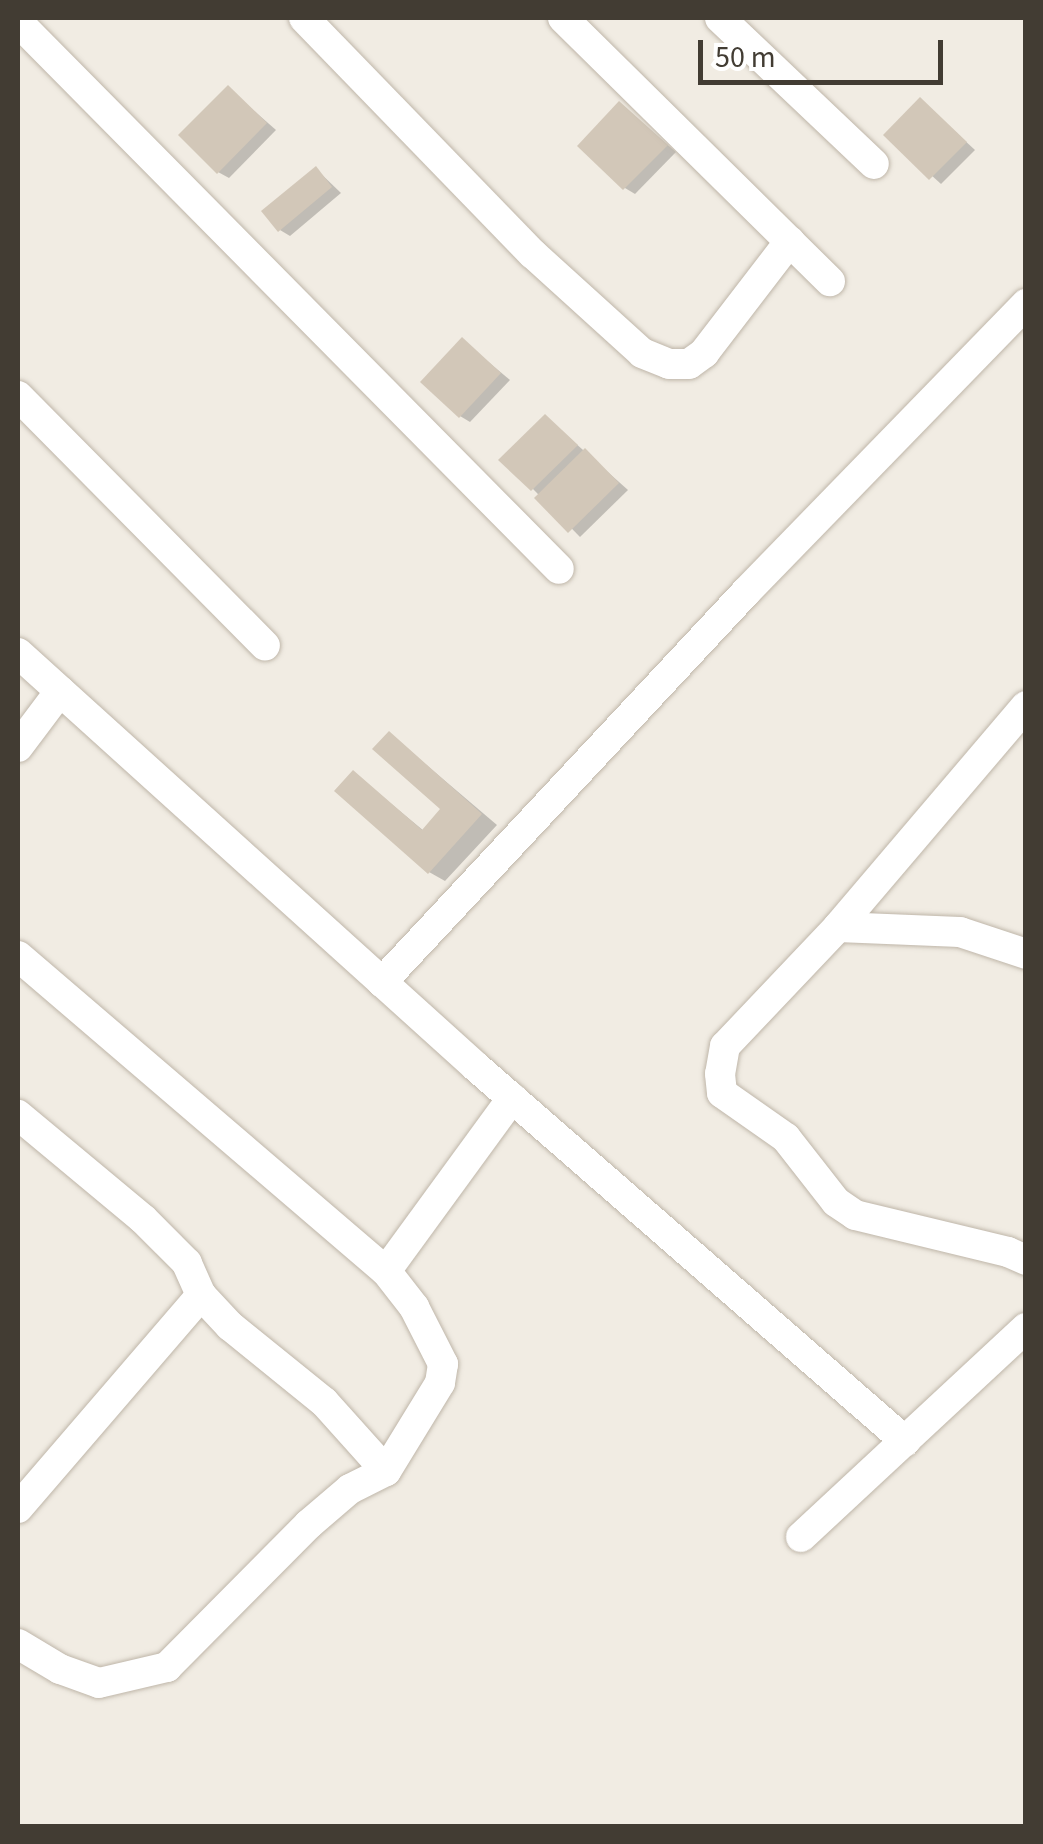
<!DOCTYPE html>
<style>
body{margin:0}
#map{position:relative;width:1043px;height:1844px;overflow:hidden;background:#f1ece3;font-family:"Source Sans 3",sans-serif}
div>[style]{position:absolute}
.shadow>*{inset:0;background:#0003}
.building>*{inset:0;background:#d2c7b8}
.roads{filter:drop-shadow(0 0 2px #bfb6a9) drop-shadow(0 0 2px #bfb6a9)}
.minor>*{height:30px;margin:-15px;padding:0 15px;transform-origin:15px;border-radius:15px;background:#fff}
span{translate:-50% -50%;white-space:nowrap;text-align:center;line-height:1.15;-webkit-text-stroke:8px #fff;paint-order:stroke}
.frame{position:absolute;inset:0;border:20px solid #423c33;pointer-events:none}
.scale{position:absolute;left:698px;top:40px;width:245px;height:45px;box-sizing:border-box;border:5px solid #423c33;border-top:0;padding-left:12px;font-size:30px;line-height:35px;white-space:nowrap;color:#423c33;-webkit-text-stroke:8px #fff;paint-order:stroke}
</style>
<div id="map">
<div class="shadow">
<i style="clip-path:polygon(228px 88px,276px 130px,229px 178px,218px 172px)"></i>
<i style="clip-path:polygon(921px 100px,975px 150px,941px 184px,887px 135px)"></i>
<i style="clip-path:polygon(620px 104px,676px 152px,635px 194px,625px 188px)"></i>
<i style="clip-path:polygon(316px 169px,341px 193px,290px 236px,280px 230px)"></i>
<i style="clip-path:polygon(462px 340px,510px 380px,470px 422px,460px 416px)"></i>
<i style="clip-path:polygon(546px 417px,628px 490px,580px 537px,533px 489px)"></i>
<i style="clip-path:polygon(390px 734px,497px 825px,445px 881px,429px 872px,354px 773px,424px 831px,444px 809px)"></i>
</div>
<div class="building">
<i style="clip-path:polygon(228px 85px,267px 123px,217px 174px,178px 135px)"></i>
<i style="clip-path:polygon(920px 97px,967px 142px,929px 180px,883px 135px)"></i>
<i style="clip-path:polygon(619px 101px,668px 145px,623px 190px,577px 146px)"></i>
<i style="clip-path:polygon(316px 166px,332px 187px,278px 232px,261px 211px)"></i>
<i style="clip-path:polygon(462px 337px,501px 373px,459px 418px,420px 382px)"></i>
<i style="clip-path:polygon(545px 414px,578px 445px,531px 491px,498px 460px)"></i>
<i style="clip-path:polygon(585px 448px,619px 483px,568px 533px,534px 498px)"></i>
<i style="clip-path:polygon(389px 731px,482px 814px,428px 874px,334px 791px,353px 770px,422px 830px,440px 809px,372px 749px)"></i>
</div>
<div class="roads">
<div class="minor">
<i style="left:304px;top:18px;width:329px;rotate:45.9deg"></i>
<i style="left:533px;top:254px;width:147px;rotate:42.2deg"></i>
<i style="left:642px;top:353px;width:29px;rotate:22deg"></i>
<i style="left:669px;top:364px;width:20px"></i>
<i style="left:689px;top:364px;width:19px;rotate:-36deg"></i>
<i style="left:704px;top:353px;width:141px;rotate:-52.5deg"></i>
<i style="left:563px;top:18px;width:375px;rotate:44.6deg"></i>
<i style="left:720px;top:18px;width:212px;rotate:43.5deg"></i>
<i style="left:18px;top:22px;width:769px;rotate:45.32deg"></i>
<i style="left:18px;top:396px;width:351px;rotate:45.3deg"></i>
<i style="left:18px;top:653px;width:616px;rotate:42.1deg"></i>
<i style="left:475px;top:1066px;width:571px;rotate:41.09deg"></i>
<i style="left:1026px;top:706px;width:290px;rotate:130.4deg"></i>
<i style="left:838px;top:927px;width:164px;rotate:133.5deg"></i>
<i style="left:725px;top:1046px;width:28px;rotate:100deg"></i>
<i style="left:720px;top:1074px;width:19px;rotate:84deg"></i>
<i style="left:722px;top:1093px;width:78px;rotate:35.1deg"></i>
<i style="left:786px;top:1138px;width:81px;rotate:52deg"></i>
<i style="left:836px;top:1202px;width:23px;rotate:34deg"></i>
<i style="left:855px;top:1215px;width:157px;rotate:13.6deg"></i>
<i style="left:1008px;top:1252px;width:20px;rotate:24deg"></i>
<i style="left:18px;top:747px;width:70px;rotate:-53.1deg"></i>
<i style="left:838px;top:927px;width:122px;rotate:2.3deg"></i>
<i style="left:960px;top:932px;width:70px;rotate:18.4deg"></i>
<i style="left:18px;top:956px;width:484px;rotate:40.6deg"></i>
<i style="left:386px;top:1271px;width:46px;rotate:52.1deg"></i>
<i style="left:414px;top:1307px;width:64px;rotate:63deg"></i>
<i style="left:443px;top:1364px;width:19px;rotate:99deg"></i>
<i style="left:440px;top:1383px;width:103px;rotate:121.5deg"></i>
<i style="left:386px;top:1471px;width:93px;rotate:-131.9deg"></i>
<i style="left:324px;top:1402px;width:121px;rotate:-141deg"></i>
<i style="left:230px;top:1326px;width:42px;rotate:-133.1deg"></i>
<i style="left:201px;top:1295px;width:35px;rotate:-114deg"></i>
<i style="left:187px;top:1263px;width:62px;rotate:-135deg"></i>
<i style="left:143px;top:1219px;width:163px;rotate:-140.2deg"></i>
<i style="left:382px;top:982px;width:533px;rotate:-46.97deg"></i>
<i style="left:746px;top:592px;width:402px;rotate:-45.8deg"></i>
<i style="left:386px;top:1271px;width:214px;rotate:-53.9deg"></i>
<i style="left:18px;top:1508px;width:281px;rotate:-49.3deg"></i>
<i style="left:801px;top:1537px;width:307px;rotate:-42.9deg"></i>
<i style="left:18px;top:1644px;width:49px;rotate:30.8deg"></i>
<i style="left:60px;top:1669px;width:41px;rotate:19.7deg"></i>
<i style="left:99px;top:1683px;width:70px;rotate:-13.2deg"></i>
<i style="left:167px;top:1667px;width:202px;rotate:-45.2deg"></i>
<i style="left:309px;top:1524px;width:54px;rotate:-40.5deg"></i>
<i style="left:350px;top:1489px;width:40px;rotate:-26.6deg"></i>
</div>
</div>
<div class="frame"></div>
<div class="scale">50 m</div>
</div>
